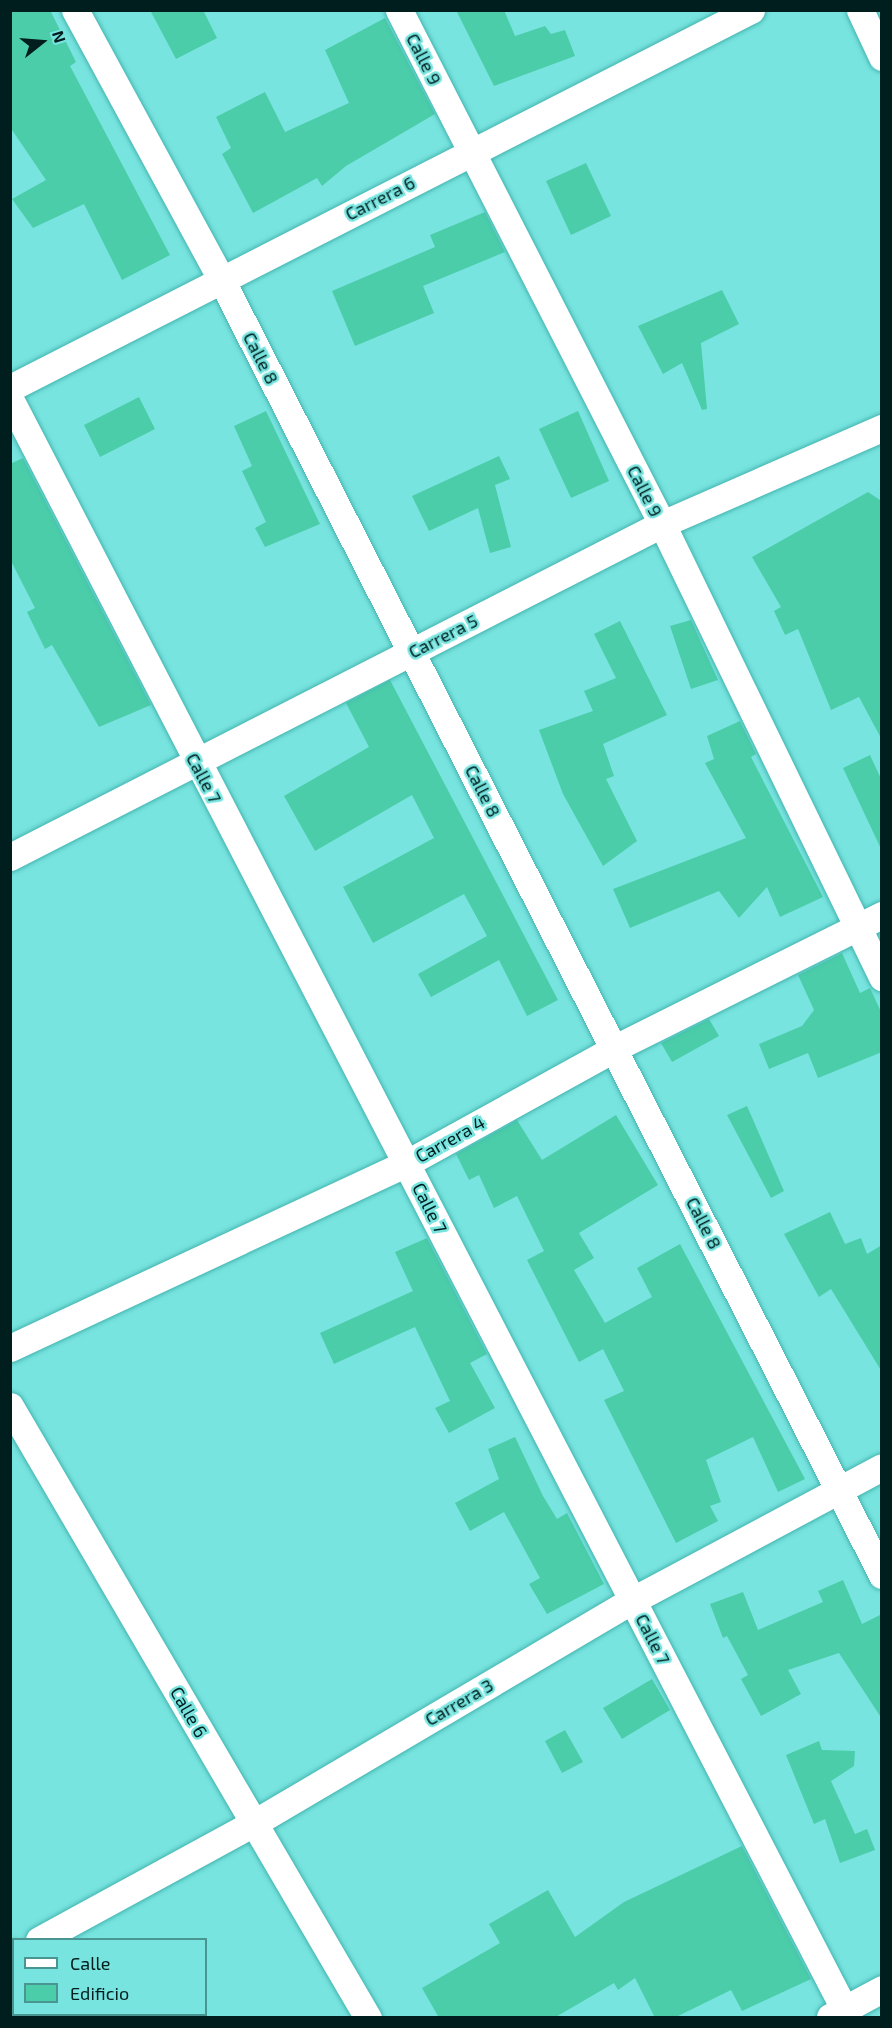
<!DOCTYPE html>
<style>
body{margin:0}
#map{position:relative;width:892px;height:2028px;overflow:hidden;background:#78e4df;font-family:"Exo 2",sans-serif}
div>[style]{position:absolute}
.building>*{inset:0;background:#4bcda9}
.roads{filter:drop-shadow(0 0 2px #44b4b0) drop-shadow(0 0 2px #44b4b0)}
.minor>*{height:27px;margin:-13.5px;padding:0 13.5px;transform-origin:13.5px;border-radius:13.5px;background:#fff}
span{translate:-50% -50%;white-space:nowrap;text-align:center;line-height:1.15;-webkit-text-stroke:5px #78e4df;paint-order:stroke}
.street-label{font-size:18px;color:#001e1d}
.frame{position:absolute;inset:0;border:12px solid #001e1d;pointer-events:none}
.legend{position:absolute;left:12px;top:1938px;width:195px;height:78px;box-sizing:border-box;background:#78e4df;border:2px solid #489591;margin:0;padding:8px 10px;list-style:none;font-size:18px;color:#001e1d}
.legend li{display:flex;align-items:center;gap:12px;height:30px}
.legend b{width:30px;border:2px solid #489591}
.north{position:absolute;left:12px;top:12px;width:60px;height:60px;-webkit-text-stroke:4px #78e4df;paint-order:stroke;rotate:73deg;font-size:16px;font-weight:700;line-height:24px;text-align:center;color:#001e1d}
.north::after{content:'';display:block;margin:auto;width:21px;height:27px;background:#001e1d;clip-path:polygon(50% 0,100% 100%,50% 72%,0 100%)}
</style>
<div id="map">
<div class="building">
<i style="clip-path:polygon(10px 10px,50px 10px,76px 62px,70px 66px,170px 255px,122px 280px,84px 204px,33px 228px,12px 199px,46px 180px,10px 127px)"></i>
<i style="clip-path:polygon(150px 10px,203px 10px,217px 38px,176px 59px)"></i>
<i style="clip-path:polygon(456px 10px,504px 10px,515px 36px,545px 26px,551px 34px,565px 30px,575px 56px,494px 86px)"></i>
<i style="clip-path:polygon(385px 18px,435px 114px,346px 166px,322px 186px,317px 178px,253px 213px,222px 154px,231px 148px,216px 117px,265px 92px,285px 132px,349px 103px,325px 50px)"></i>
<i style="clip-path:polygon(586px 163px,611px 216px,571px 235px,546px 181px)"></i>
<i style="clip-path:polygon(485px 212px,505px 252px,423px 286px,434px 313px,355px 346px,332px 291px,435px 247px,430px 235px)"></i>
<i style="clip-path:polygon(722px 290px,739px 324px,701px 343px,707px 409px,702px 410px,682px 363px,663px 374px,638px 326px)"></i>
<i style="clip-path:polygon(139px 397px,155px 429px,100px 457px,84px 425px)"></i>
<i style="clip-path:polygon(266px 411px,320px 524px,265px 547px,255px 528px,266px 522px,242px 471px,252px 466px,234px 426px)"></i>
<i style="clip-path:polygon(578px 411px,609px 481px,571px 498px,539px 429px)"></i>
<i style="clip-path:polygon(499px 456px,510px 479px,495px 485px,511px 547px,490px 553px,478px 508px,429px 531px,412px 496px)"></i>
<i style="clip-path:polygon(23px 458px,151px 705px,99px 727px,52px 645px,45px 649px,27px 612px,35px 608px,10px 559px,10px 464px)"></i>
<i style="clip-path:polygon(868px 492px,880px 500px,882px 529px,882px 740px,859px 697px,831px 710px,798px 629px,785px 635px,774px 611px,781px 607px,752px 557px)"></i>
<i style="clip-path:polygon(691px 620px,718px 680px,691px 689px,670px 626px)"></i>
<i style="clip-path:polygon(620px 621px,667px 715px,603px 744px,614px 776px,606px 779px,637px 841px,603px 866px,563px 794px,539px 730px,593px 711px,584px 691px,616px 678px,594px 634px)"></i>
<i style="clip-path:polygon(390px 680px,558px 1000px,527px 1016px,499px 960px,431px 997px,418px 974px,487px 936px,464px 894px,373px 943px,343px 887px,434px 838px,412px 795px,315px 851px,284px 796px,369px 747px,346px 703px)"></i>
<i style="clip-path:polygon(740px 721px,756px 754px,751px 757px,823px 897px,780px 917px,767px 887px,739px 918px,719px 891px,630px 928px,613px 889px,746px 838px,705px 763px,714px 759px,707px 736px)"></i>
<i style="clip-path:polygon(870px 755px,882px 781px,882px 851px,843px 768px)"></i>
<i style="clip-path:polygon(842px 953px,860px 993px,870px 988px,882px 1014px,882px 1052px,818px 1078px,808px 1053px,769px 1069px,759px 1044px,802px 1026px,814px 1010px,798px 975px)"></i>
<i style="clip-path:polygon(709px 1019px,719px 1036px,672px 1062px,661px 1043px)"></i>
<i style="clip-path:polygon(747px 1106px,784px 1191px,771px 1198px,727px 1115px)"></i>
<i style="clip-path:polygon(616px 1115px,658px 1185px,579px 1233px,594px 1258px,574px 1270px,605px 1323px,652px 1297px,637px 1268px,680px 1244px,805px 1479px,778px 1492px,753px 1437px,706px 1460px,721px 1502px,710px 1506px,718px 1521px,676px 1543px,604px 1400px,624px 1391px,603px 1349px,579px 1362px,527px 1260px,544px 1251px,517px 1196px,494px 1208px,479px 1175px,469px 1180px,456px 1154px,517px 1120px,542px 1160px)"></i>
<i style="clip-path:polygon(830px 1212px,845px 1244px,861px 1238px,867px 1254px,882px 1245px,882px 1372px,831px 1289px,819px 1297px,784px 1234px)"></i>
<i style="clip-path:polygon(427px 1238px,487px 1354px,470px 1363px,495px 1408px,449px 1433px,435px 1408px,450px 1401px,415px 1327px,334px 1364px,320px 1333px,413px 1291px,395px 1252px)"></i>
<i style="clip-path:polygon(515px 1437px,543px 1496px,557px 1519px,567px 1513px,604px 1584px,547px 1614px,529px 1584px,540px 1578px,504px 1512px,470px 1531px,455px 1503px,499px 1479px,488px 1449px)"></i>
<i style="clip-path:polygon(843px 1580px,862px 1624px,882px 1614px,882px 1719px,839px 1653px,788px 1670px,801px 1694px,761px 1716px,741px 1679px,748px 1675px,727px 1636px,723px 1638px,710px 1604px,743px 1592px,758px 1630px,823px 1602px,818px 1591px)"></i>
<i style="clip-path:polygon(652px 1679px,670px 1710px,622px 1739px,603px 1708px)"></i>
<i style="clip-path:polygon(565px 1730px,583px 1762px,562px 1773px,545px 1741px)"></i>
<i style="clip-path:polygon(819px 1741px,822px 1750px,855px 1751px,854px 1766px,831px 1781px,855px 1834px,867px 1829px,875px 1850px,840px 1863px,825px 1819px,814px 1824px,786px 1755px)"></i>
<i style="clip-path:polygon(742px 1846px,811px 1979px,742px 2011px,731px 1990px,674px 2018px,655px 2018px,635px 1978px,618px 1990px,614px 1983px,554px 2018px,439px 2018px,422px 1988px,500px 1943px,489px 1924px,548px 1890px,575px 1937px,624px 1902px)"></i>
</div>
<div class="roads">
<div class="minor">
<i style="left:75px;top:10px;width:306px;rotate:61.5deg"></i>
<i style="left:221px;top:279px;width:1455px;rotate:62.98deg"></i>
<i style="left:399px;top:10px;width:577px;rotate:62.9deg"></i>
<i style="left:662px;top:524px;width:504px;rotate:64.1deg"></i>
<i style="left:860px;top:10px;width:52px;rotate:64.9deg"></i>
<i style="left:10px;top:388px;width:832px;rotate:-27.03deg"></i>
<i style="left:10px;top:399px;width:1823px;rotate:62.61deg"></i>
<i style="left:10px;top:857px;width:732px;rotate:-27.06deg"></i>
<i style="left:662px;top:524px;width:240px;rotate:-23.6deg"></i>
<i style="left:10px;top:1348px;width:438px;rotate:-25deg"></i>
<i style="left:407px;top:1163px;width:238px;rotate:-28.9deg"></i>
<i style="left:615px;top:1048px;width:298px;rotate:-26.5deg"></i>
<i style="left:10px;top:1406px;width:709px;rotate:59.67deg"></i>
<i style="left:39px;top:1940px;width:245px;rotate:-28.6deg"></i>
<i style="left:254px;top:1823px;width:440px;rotate:-30.5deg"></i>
<i style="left:633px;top:1600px;width:282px;rotate:-28.1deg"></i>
<i style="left:10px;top:1955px;width:4px;rotate:-27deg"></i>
<i style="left:830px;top:2017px;width:59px;rotate:-28.3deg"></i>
</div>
</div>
<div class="street-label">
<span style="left:424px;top:59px;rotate:63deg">Calle 9</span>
<span style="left:380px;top:198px;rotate:-27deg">Carrera 6</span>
<span style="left:261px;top:358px;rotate:63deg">Calle 8</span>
<span style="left:645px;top:491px;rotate:63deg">Calle 9</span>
<span style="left:443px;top:636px;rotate:-27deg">Carrera 5</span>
<span style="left:204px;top:778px;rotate:62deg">Calle 7</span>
<span style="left:483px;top:791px;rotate:63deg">Calle 8</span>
<span style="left:450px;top:1139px;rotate:-29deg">Carrera 4</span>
<span style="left:430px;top:1208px;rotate:63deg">Calle 7</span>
<span style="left:704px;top:1223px;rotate:63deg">Calle 8</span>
<span style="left:653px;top:1639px;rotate:63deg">Calle 7</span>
<span style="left:459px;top:1702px;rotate:-30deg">Carrera 3</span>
<span style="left:189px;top:1712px;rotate:60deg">Calle 6</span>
</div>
<div class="frame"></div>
<ul class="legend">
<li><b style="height:8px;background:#fff"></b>Calle</li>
<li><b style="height:16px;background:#4bcda9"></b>Edificio</li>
</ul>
<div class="north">N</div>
</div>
